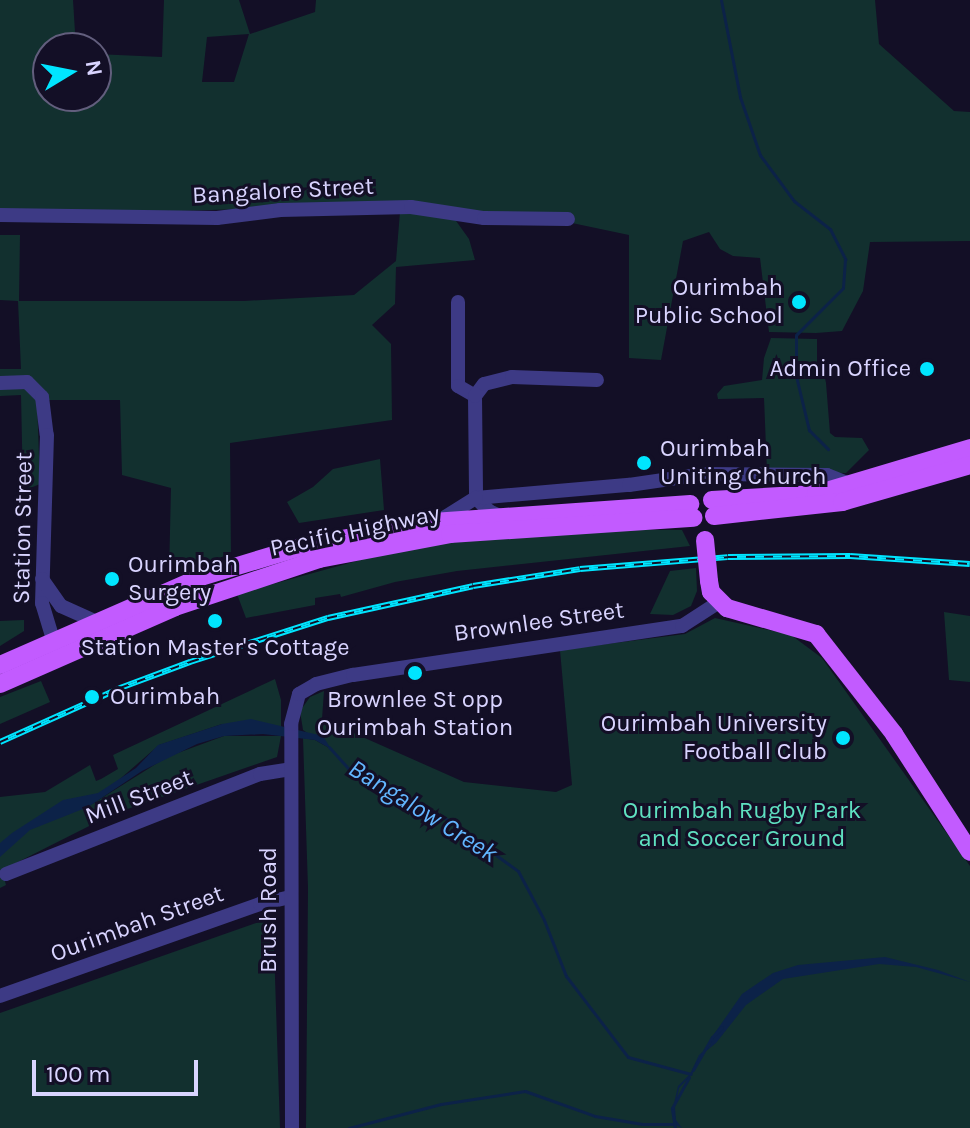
<!DOCTYPE html>
<style>
body{margin:0}
#map{position:relative;width:970px;height:1128px;overflow:hidden;background:#130f26;font-family:Karla,sans-serif}
div>[style]{position:absolute}
.green>*{inset:0;background:#12302f}
.water>*{inset:0;background:#0c2248}
.stream>*{height:3px;margin:-1.5px;padding:0 1.5px;transform-origin:1.5px;border-radius:1.5px;background:#0c2248}
.minor>*{height:14px;margin:-7px;padding:0 7px;transform-origin:7px;border-radius:7px;background:#3d3a85}
.major>*{height:18px;margin:-9px;padding:0 9px;transform-origin:9px;border-radius:9px;background:#c25bff}
.rail>*{height:6px;margin-top:-3px;transform-origin:0;background:repeating-linear-gradient(90deg,#130f26 0 9px,#00e5ff 0 18px);box-sizing:border-box;border-block:2px solid #00e5ff}
.major-bridge>*{height:18px;margin:-9px;padding:0 9px;transform-origin:9px;border-radius:9px;background:#c25bff}
.dots>*{width:22px;height:22px;translate:-50% -50%;box-sizing:border-box;border:4px solid #130f26;border-radius:50%}
span{translate:-50% -50%;white-space:nowrap;text-align:center;line-height:1.15;-webkit-text-stroke:6px #130f26;paint-order:stroke}
.street-label{font-size:24px;color:#d9d4ff}
.poi-label{font-size:24px;color:#d9d4ff}
.right{translate:-100% -50%;text-align:right}
.left{translate:0 -50%;text-align:left}
.park-label{font-size:24px;color:#5fe0c0}
.water-label{font-size:26px;color:#62b6ff;font-style:italic}
.north{position:absolute;left:32px;top:32px;width:80px;height:80px;box-sizing:border-box;background:#130f26;border:2px solid #625e7d;border-radius:50%;rotate:80deg;font-size:22px;font-weight:700;line-height:32px;text-align:center;color:#d9d4ff}
.north::after{content:'';display:block;margin:auto;width:28px;height:36px;background:#00e5ff;clip-path:polygon(50% 0,100% 100%,50% 72%,0 100%)}
.scale{position:absolute;left:32px;top:1060px;width:166px;height:36px;box-sizing:border-box;border:4px solid #d9d4ff;border-top:0;padding-left:10px;font-size:24px;line-height:28px;white-space:nowrap;color:#d9d4ff;-webkit-text-stroke:6px #130f26;paint-order:stroke}
</style>
<div id="map">
<div class="green">
<i style="clip-path:polygon(evenodd,0 0,73px 0,76px 48px,48px 48px,48px 96px,96px 96px,96px 54px,162px 57px,164px 0,239px 0,250px 34px,315px 12px,316px 0,875px 0,879px 44px,954px 111px,970px 112px,970px 241px,870px 242px,863px 291px,842px 331px,816px 333px,769px 332px,760px 258px,733px 256px,720px 249px,709px 232px,683px 241px,661px 360px,629px 358px,629px 235px,572px 223px,482px 212px,329px 206px,0 217px,0 0,249px 34px,234px 82px,202px 82px,207px 37px,249px 34px)"></i>
<i style="clip-path:polygon(400px 212px,454px 218px,469px 239px,475px 260px,396px 267px,395px 304px,372px 325px,391px 344px,392px 420px,230px 443px,231px 554px,169px 574px,171px 488px,122px 475px,120px 400px,46px 400px,36px 383px,0 379px,0 369px,21px 369px,18px 301px,0 300px,0 235px,20px 235px,19px 301px,244px 301px,354px 295px,396px 261px)"></i>
<i style="clip-path:polygon(771px 338px,817px 339px,817px 377px,825px 378px,826px 383px,830px 433px,835px 437px,862px 438px,869px 450px,846px 473px,767px 472px,764px 398px,718px 399px,717px 394px,724px 386px,762px 380px,764px 358px)"></i>
<i style="clip-path:polygon(27px 388px,37px 400px,40px 484px,23px 491px,21px 395px,0 396px,0 389px)"></i>
<i style="clip-path:polygon(380px 459px,384px 510px,299px 523px,287px 502px,313px 487px,333px 469px)"></i>
<i style="clip-path:polygon(619px 530px,682px 530px,690px 546px,457px 571px,395px 582px,341px 597px,340px 594px,315px 598px,315px 605px,246px 618px,237px 594px,364px 559px,452px 541px)"></i>
<i style="clip-path:polygon(696px 568px,697px 591px,691px 606px,673px 615px,650px 614px,670px 571px)"></i>
<i style="clip-path:polygon(944px 612px,970px 616px,970px 682px,949px 680px)"></i>
<i style="clip-path:polygon(715px 618px,791px 635px,822px 658px,970px 866px,970px 1128px,306px 1128px,308px 888px,303px 738px,315px 740px,329px 748px,303px 730px,300px 711px,310px 697px,324px 691px,322px 719px,464px 782px,556px 792px,572px 785px,560px 650px,685px 634px)"></i>
<i style="clip-path:polygon(24px 620px,24px 631px,0 646px,0 621px)"></i>
<i style="clip-path:polygon(275px 679px,281px 700px,281px 727px,222px 724px,159px 745px,89px 806px,167px 757px,224px 736px,281px 736px,277px 757px,113px 814px,2px 870px,6px 885px,0 888px,0 797px,45px 792px,90px 765px,96px 781px,101px 779px,118px 769px,113px 755px)"></i>
<i style="clip-path:polygon(41px 681px,50px 702px,0 724px,0 697px)"></i>
<i style="clip-path:polygon(273px 917px,280px 1128px,0 1128px,0 1013px)"></i>
</div>
<div class="water">
<i style="clip-path:polygon(251px 719px,323px 736px,331px 749px,315px 740px,263px 734px,224px 736px,197px 744px,142px 771px,88px 807px,30px 830px,0 857px,0 843px,12px 833px,63px 800px,98px 793px,136px 768px,158px 745px,222px 724px)"></i>
<i style="clip-path:polygon(885px 957px,938px 970px,970px 982px,916px 967px,879px 964px,783px 979px,746px 1005px,716px 1043px,700px 1056px,693px 1073px,679px 1088px,675px 1107px,676px 1120px,682px 1128px,676px 1125px,673px 1108px,678px 1086px,690px 1074px,699px 1055px,710px 1046px,712px 1037px,742px 994px,773px 973px,798px 965px)"></i>
</div>
<div class="stream">
<i style="left:721px;top:0;width:99px;rotate:78.9deg"></i>
<i style="left:740px;top:97px;width:61px;rotate:71deg"></i>
<i style="left:760px;top:155px;width:57px;rotate:53.5deg"></i>
<i style="left:794px;top:201px;width:46px;rotate:37.9deg"></i>
<i style="left:830px;top:229px;width:34px;rotate:63deg"></i>
<i style="left:845px;top:259px;width:29px;rotate:94deg"></i>
<i style="left:843px;top:288px;width:66px;rotate:135deg"></i>
<i style="left:796px;top:335px;width:41px;rotate:90deg"></i>
<i style="left:796px;top:376px;width:56px;rotate:76.5deg"></i>
<i style="left:809px;top:430px;width:27px;rotate:45deg"></i>
<i style="left:329px;top:747px;width:38px;rotate:48deg"></i>
<i style="left:354px;top:775px;width:54px;rotate:29.9deg"></i>
<i style="left:401px;top:802px;width:43px;rotate:18.9deg"></i>
<i style="left:442px;top:816px;width:94px;rotate:35.9deg"></i>
<i style="left:518px;top:871px;width:55px;rotate:62deg"></i>
<i style="left:544px;top:920px;width:60px;rotate:68.6deg"></i>
<i style="left:566px;top:976px;width:102px;rotate:52.6deg"></i>
<i style="left:628px;top:1057px;width:65px;rotate:15.1deg"></i>
<i style="left:693px;top:1070px;width:38px;rotate:-60deg"></i>
<i style="left:712px;top:1037px;width:14px;rotate:-45deg"></i>
<i style="left:349px;top:1128px;width:95px;rotate:-14.6deg"></i>
<i style="left:441px;top:1104px;width:85px;rotate:-8.8deg"></i>
<i style="left:525px;top:1091px;width:74px;rotate:19.7deg"></i>
<i style="left:595px;top:1116px;width:48px;rotate:9.7deg"></i>
<i style="left:642px;top:1124px;width:32px"></i>
<i style="left:675px;top:1128px;width:20px;rotate:-99deg"></i>
<i style="left:672px;top:1108px;width:35px;rotate:-61deg"></i>
</div>
<div class="minor">
<i style="left:0;top:215px;width:217px;rotate:0.8deg"></i>
<i style="left:217px;top:218px;width:64px;rotate:-7.2deg"></i>
<i style="left:280px;top:210px;width:131px;rotate:-1.3deg"></i>
<i style="left:411px;top:207px;width:74px;rotate:8.6deg"></i>
<i style="left:484px;top:218px;width:84px;rotate:0.7deg"></i>
<i style="left:458px;top:302px;width:84px;rotate:90deg"></i>
<i style="left:458px;top:386px;width:20px;rotate:30deg"></i>
<i style="left:0;top:383px;width:27px;rotate:-2deg"></i>
<i style="left:27px;top:382px;width:21px;rotate:45deg"></i>
<i style="left:42px;top:397px;width:38px;rotate:83deg"></i>
<i style="left:47px;top:435px;width:168px;rotate:91.7deg"></i>
<i style="left:42px;top:603px;width:48px;rotate:73.1deg"></i>
<i style="left:475px;top:396px;width:102px;rotate:89.4deg"></i>
<i style="left:476px;top:498px;width:18px;rotate:45deg"></i>
<i style="left:489px;top:511px;width:14px;rotate:25deg"></i>
<i style="left:475px;top:396px;width:15px;rotate:-53deg"></i>
<i style="left:484px;top:384px;width:29px;rotate:-14deg"></i>
<i style="left:512px;top:377px;width:85px;rotate:2deg"></i>
<i style="left:476px;top:498px;width:154px;rotate:-4.9deg"></i>
<i style="left:629px;top:485px;width:76px;rotate:-8.3deg"></i>
<i style="left:704px;top:474px;width:123px;rotate:0.5deg"></i>
<i style="left:827px;top:475px;width:27px;rotate:22deg"></i>
<i style="left:442px;top:519px;width:40px;rotate:-32deg"></i>
<i style="left:42px;top:579px;width:33px;rotate:55deg"></i>
<i style="left:61px;top:606px;width:37px;rotate:24deg"></i>
<i style="left:6px;top:874px;width:273px;rotate:-21.5deg"></i>
<i style="left:260px;top:774px;width:31px;rotate:-9deg"></i>
<i style="left:0;top:996px;width:276px;rotate:-19.5deg"></i>
<i style="left:260px;top:904px;width:31px;rotate:-13deg"></i>
<i style="left:292px;top:1128px;width:404px;rotate:-90.1deg"></i>
<i style="left:291px;top:724px;width:31px;rotate:-75deg"></i>
<i style="left:299px;top:694px;width:20px;rotate:-30deg"></i>
<i style="left:316px;top:684px;width:38px;rotate:-14deg"></i>
<i style="left:353px;top:675px;width:333px;rotate:-8.5deg"></i>
<i style="left:682px;top:626px;width:44px;rotate:-33deg"></i>
</div>
<div class="major">
<i style="left:712px;top:500px;width:104px;rotate:-3.3deg"></i>
<i style="left:816px;top:494px;width:161px;rotate:-16.6deg"></i>
<i style="left:714px;top:516px;width:129px;rotate:-6.2deg"></i>
<i style="left:842px;top:502px;width:133px;rotate:-16.1deg"></i>
<i style="left:709px;top:581px;width:11px;rotate:80deg"></i>
<i style="left:711px;top:592px;width:23px;rotate:45deg"></i>
<i style="left:727px;top:608px;width:93px;rotate:16.3deg"></i>
<i style="left:816px;top:634px;width:127px;rotate:52deg"></i>
<i style="left:894px;top:734px;width:140px;rotate:57.2deg"></i>
<i style="left:0;top:665px;width:219px;rotate:-23.6deg"></i>
<i style="left:201px;top:577px;width:108px;rotate:-16.8deg"></i>
<i style="left:304px;top:546px;width:131px;rotate:-10.5deg"></i>
<i style="left:433px;top:522px;width:258px;rotate:-4deg"></i>
<i style="left:0;top:684px;width:191px;rotate:-23.7deg"></i>
<i style="left:175px;top:607px;width:152px;rotate:-18.4deg"></i>
<i style="left:319px;top:559px;width:133px;rotate:-10.8deg"></i>
<i style="left:450px;top:534px;width:244px;rotate:-3.8deg"></i>
</div>
<div class="rail">
<i style="left:0;top:742px;width:132px;rotate:-24.2deg"></i>
<i style="left:120px;top:688px;width:75px;rotate:-20.4deg"></i>
<i style="left:190px;top:662px;width:145px;rotate:-17.7deg"></i>
<i style="left:328px;top:618px;width:148px;rotate:-12.4deg"></i>
<i style="left:473px;top:586px;width:108px;rotate:-9deg"></i>
<i style="left:580px;top:569px;width:148px;rotate:-4.6deg"></i>
<i style="left:728px;top:557px;width:122px;rotate:-0.5deg"></i>
<i style="left:850px;top:556px;width:120px;rotate:3.8deg"></i>
</div>
<div class="major-bridge">
<i style="left:705px;top:540px;width:41px;rotate:84.4deg"></i>
</div>
<div class="dots">
<i style="left:799px;top:302px;background:#00e5ff"></i>
<i style="left:927px;top:369px;background:#00e5ff"></i>
<i style="left:644px;top:463px;background:#00e5ff"></i>
<i style="left:112px;top:579px;background:#00e5ff"></i>
<i style="left:215px;top:621px;background:#00e5ff"></i>
<i style="left:415px;top:673px;background:#00e5ff"></i>
<i style="left:92px;top:697px;background:#00e5ff"></i>
<i style="left:843px;top:738px;background:#00e5ff"></i>
</div>
<div class="street-label">
<span style="left:283px;top:191px;rotate:-3deg">Bangalore Street</span>
<span style="left:23px;top:528px;rotate:-89deg">Station Street</span>
<span style="left:355px;top:531px;rotate:-12deg">Pacific Highway</span>
<span style="left:539px;top:622px;rotate:-8deg">Brownlee Street</span>
<span style="left:139px;top:797px;rotate:-21deg">Mill Street</span>
<span style="left:269px;top:910px;rotate:-90deg">Brush Road</span>
<span style="left:137px;top:924px;rotate:-20deg">Ourimbah Street</span>
</div>
<div class="poi-label">
<span class="right" style="left:783px;top:302px">Ourimbah<br>Public School</span>
<span class="right" style="left:911px;top:369px">Admin Office</span>
<span class="left" style="left:660px;top:463px">Ourimbah<br>Uniting Church</span>
<span class="left" style="left:128px;top:579px">Ourimbah<br>Surgery</span>
<span style="left:215px;top:648px">Station Master's Cottage</span>
<span class="left" style="left:110px;top:697px">Ourimbah</span>
<span style="left:415px;top:714px">Brownlee St opp<br>Ourimbah Station</span>
<span class="right" style="left:827px;top:738px">Ourimbah University<br>Football Club</span>
</div>
<div class="park-label">
<span style="left:742px;top:825px">Ourimbah Rugby Park<br>and Soccer Ground</span>
</div>
<div class="water-label">
<span style="left:423px;top:811px;rotate:32deg">Bangalow Creek</span>
</div>
<div class="north">N</div>
<div class="scale">100 m</div>
</div>
